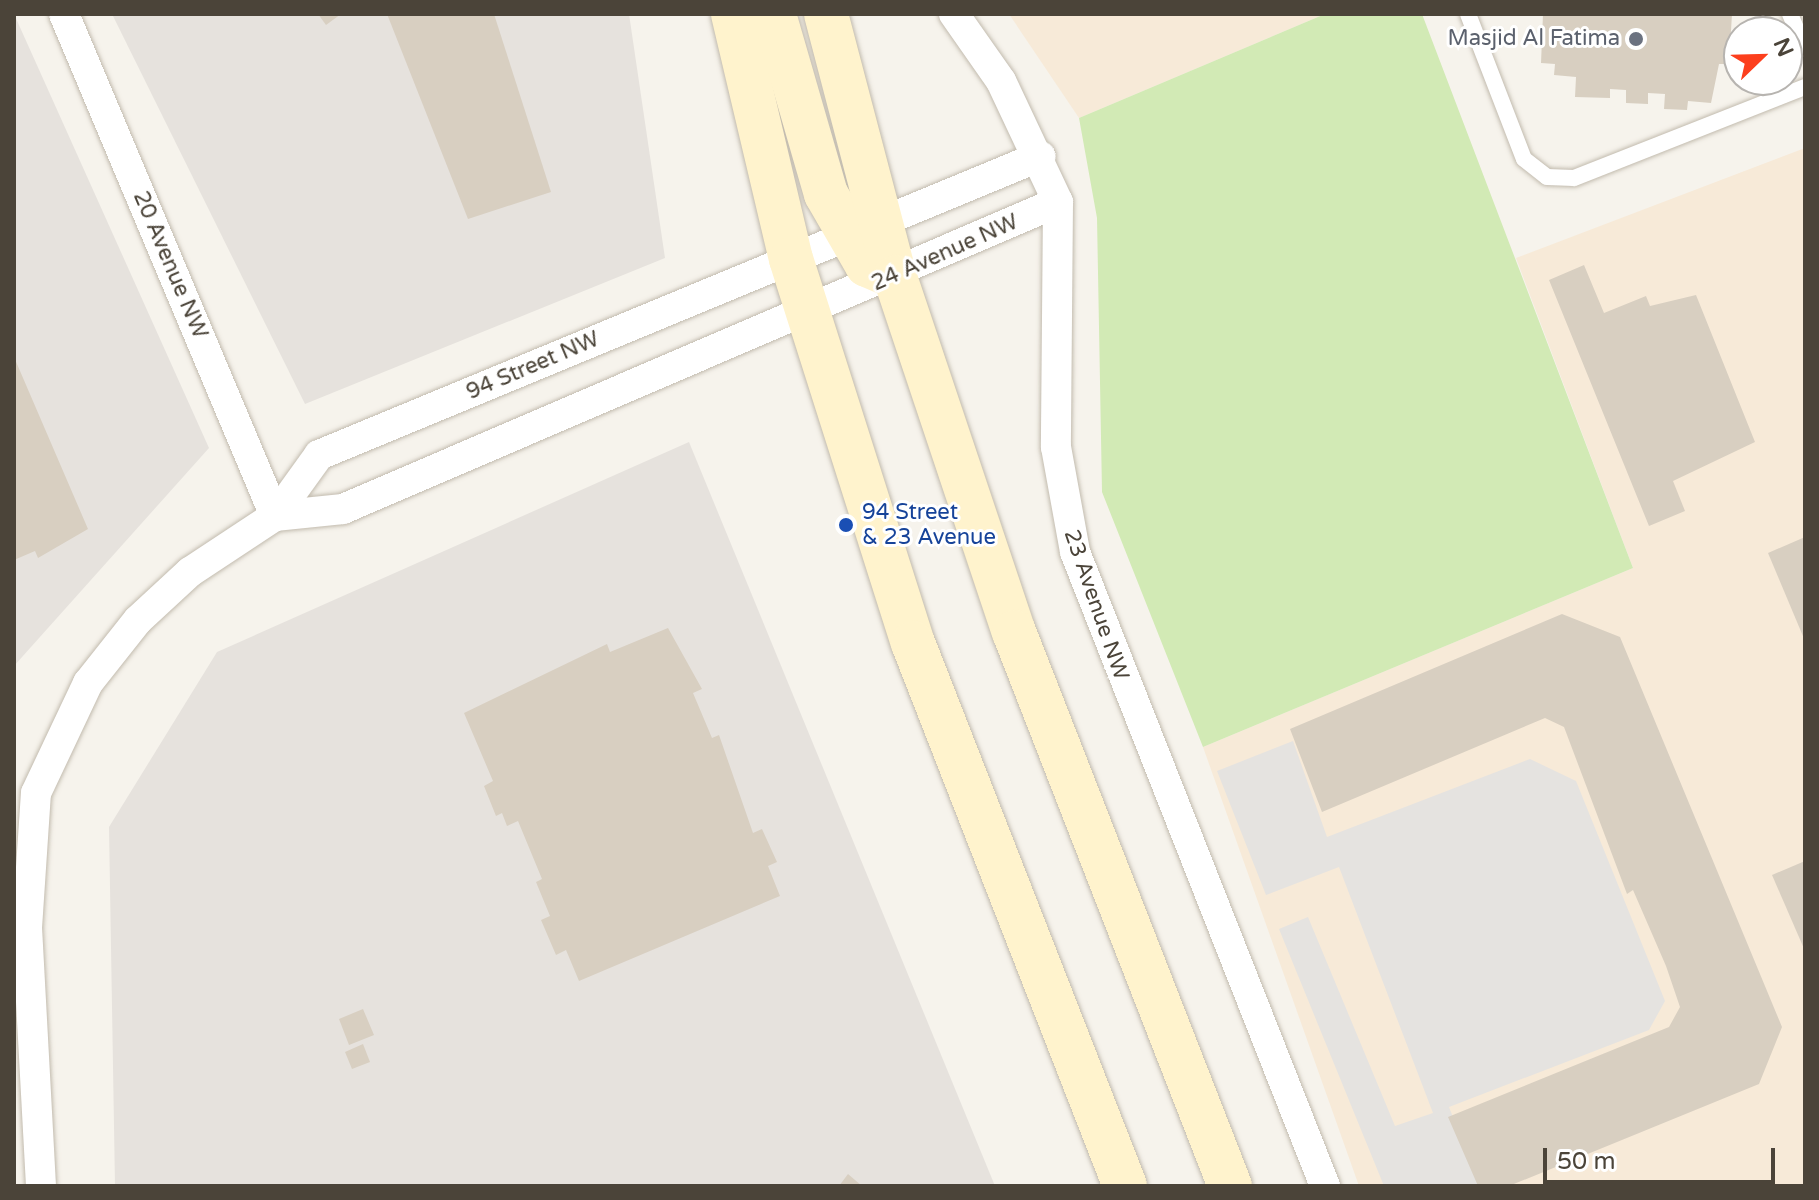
<!DOCTYPE html>
<style>
body{margin:0}
#map{position:relative;width:1819px;height:1200px;overflow:hidden;background:#f6f3ec;font-family:"Varela Round",sans-serif}
div>[style]{position:absolute}
.commercial>*{inset:0;background:#f7ead8}
.industrial>*{inset:0;background:#e6e2dd}
.green>*{inset:0;background:#d2eab5}
.parking>*{inset:0;background:#e5e3e0}
.building>*{inset:0;background:#d8cfc1}
.roads{filter:drop-shadow(0 0 2px #c2bbae) drop-shadow(0 0 2px #c2bbae)}
.service>*{height:16px;margin:-8px;padding:0 8px;transform-origin:8px;border-radius:8px;background:#fff}
.minor>*{height:30px;margin:-15px;padding:0 15px;transform-origin:15px;border-radius:15px;background:#fff}
.secondary>*{height:44px;margin:-22px;padding:0 22px;transform-origin:22px;border-radius:22px;background:#fff3cd}
.dots>*{width:22px;height:22px;translate:-50% -50%;box-sizing:border-box;border:4px solid #fff;border-radius:50%}
span{translate:-50% -50%;white-space:nowrap;text-align:center;line-height:1.15;-webkit-text-stroke:6px #fff;paint-order:stroke}
.worship-label{font-size:22px;color:#5b616d}
.right{translate:-100% -50%;text-align:right}
.street-label{font-size:22px;color:#4b4439}
.transit-label{font-size:22px;color:#164399}
.left{translate:0 -50%;text-align:left}
.frame{position:absolute;inset:0;border:16px solid #4b4439;pointer-events:none}
.north{position:absolute;left:1723px;top:16px;width:80px;height:80px;box-sizing:border-box;background:#fff;border:2px solid #b7b4b0;border-radius:50%;rotate:67deg;font-size:22px;font-weight:700;line-height:32px;text-align:center;color:#4b4439}
.north::after{content:'';display:block;margin:auto;width:28px;height:36px;background:#fc3f1d;clip-path:polygon(50% 0,100% 100%,50% 72%,0 100%)}
.scale{position:absolute;left:1543px;top:1148px;width:232px;height:36px;box-sizing:border-box;border:4px solid #4b4439;border-top:0;padding-left:10px;font-size:24px;line-height:28px;white-space:nowrap;color:#4b4439;-webkit-text-stroke:6px #fff;paint-order:stroke}
</style>
<div id="map">
<div class="commercial">
<i style="clip-path:polygon(1009px 14px,1325px 14px,1079px 118px)"></i>
<i style="clip-path:polygon(1805px 148px,1805px 1186px,1359px 1186px,1203px 747px,1633px 568px,1516px 258px)"></i>
</div>
<div class="industrial">
<i style="clip-path:polygon(14px 14px,209px 448px,14px 666px)"></i>
<i style="clip-path:polygon(112px 14px,629px 14px,665px 258px,305px 404px)"></i>
<i style="clip-path:polygon(689px 442px,995px 1186px,115px 1186px,109px 827px,217px 652px)"></i>
</div>
<div class="green">
<i style="clip-path:polygon(1325px 14px,1422px 14px,1633px 568px,1203px 747px,1102px 492px,1097px 218px,1079px 118px)"></i>
</div>
<div class="parking">
<i style="clip-path:polygon(1293px 741px,1327px 837px,1530px 759px,1576px 781px,1665px 1001px,1649px 1030px,1449px 1107px,1480px 1186px,1384px 1186px,1279px 929px,1308px 917px,1395px 1126px,1433px 1113px,1339px 867px,1266px 895px,1217px 771px)"></i>
</div>
<div class="building">
<i style="clip-path:polygon(318px 14px,341px 14px,326px 25px)"></i>
<i style="clip-path:polygon(387px 14px,494px 14px,551px 192px,468px 219px)"></i>
<i style="clip-path:polygon(1543px 14px,1732px 14px,1729px 64px,1719px 64px,1711px 103px,1688px 101px,1687px 110px,1664px 109px,1665px 94px,1648px 93px,1648px 104px,1626px 103px,1626px 90px,1610px 89px,1610px 98px,1575px 97px,1576px 77px,1554px 75px,1555px 64px,1541px 63px)"></i>
<i style="clip-path:polygon(1584px 265px,1604px 313px,1646px 296px,1650px 306px,1696px 295px,1755px 442px,1673px 481px,1685px 511px,1649px 526px,1549px 280px)"></i>
<i style="clip-path:polygon(14px 357px,88px 529px,38px 558px,35px 551px,14px 560px)"></i>
<i style="clip-path:polygon(1805px 537px,1805px 641px,1768px 553px)"></i>
<i style="clip-path:polygon(1562px 614px,1620px 637px,1782px 1027px,1759px 1084px,1509px 1186px,1478px 1186px,1448px 1117px,1669px 1027px,1680px 1007px,1666px 966px,1633px 890px,1627px 894px,1564px 727px,1545px 718px,1322px 812px,1290px 729px)"></i>
<i style="clip-path:polygon(668px 628px,702px 689px,693px 693px,712px 738px,719px 735px,753px 833px,762px 829px,777px 862px,768px 866px,780px 896px,579px 981px,566px 950px,556px 955px,541px 920px,550px 916px,536px 882px,542px 879px,518px 821px,507px 826px,502px 813px,496px 816px,484px 786px,493px 781px,464px 713px,607px 644px,610px 652px)"></i>
<i style="clip-path:polygon(1805px 861px,1805px 951px,1772px 875px)"></i>
<i style="clip-path:polygon(363px 1009px,374px 1035px,349px 1045px,339px 1019px)"></i>
<i style="clip-path:polygon(363px 1044px,370px 1062px,352px 1069px,345px 1052px)"></i>
<i style="clip-path:polygon(848px 1174px,862px 1186px,839px 1186px)"></i>
</div>
<div class="roads">
<div class="service">
<i style="left:1468px;top:14px;width:155px;rotate:68.9deg"></i>
<i style="left:1524px;top:159px;width:29px;rotate:38deg"></i>
<i style="left:1547px;top:177px;width:27px;rotate:2deg"></i>
<i style="left:1574px;top:178px;width:248px;rotate:-21.5deg"></i>
<i style="left:1790px;top:14px;width:38px;rotate:67deg"></i>
</div>
<div class="minor">
<i style="left:64px;top:14px;width:545px;rotate:67.2deg"></i>
<i style="left:954px;top:14px;width:82px;rotate:55deg"></i>
<i style="left:1001px;top:81px;width:134px;rotate:64.8deg"></i>
<i style="left:1058px;top:202px;width:245px;rotate:90.5deg"></i>
<i style="left:1056px;top:447px;width:107px;rotate:79.7deg"></i>
<i style="left:1075px;top:552px;width:682px;rotate:68.48deg"></i>
<i style="left:275px;top:516px;width:68px;rotate:-5.9deg"></i>
<i style="left:343px;top:509px;width:778px;rotate:-23.24deg"></i>
<i style="left:41px;top:1186px;width:258px;rotate:-93.1deg"></i>
<i style="left:27px;top:928px;width:135px;rotate:-86.2deg"></i>
<i style="left:36px;top:793px;width:122px;rotate:-64.7deg"></i>
<i style="left:88px;top:683px;width:80px;rotate:-51.6deg"></i>
<i style="left:138px;top:620px;width:71px;rotate:-42.7deg"></i>
<i style="left:190px;top:572px;width:102px;rotate:-33.4deg"></i>
<i style="left:275px;top:516px;width:75px;rotate:-54.2deg"></i>
<i style="left:319px;top:455px;width:781px;rotate:-22.5deg"></i>
</div>
<div class="secondary">
<i style="left:733px;top:14px;width:252px;rotate:76.7deg"></i>
<i style="left:791px;top:259px;width:403px;rotate:72.4deg"></i>
<i style="left:913px;top:643px;width:583px;rotate:68.67deg"></i>
<i style="left:774px;top:14px;width:187px;rotate:73.9deg"></i>
<i style="left:826px;top:194px;width:82px;rotate:60deg"></i>
<i style="left:867px;top:265px;width:30px;rotate:23deg"></i>
<i style="left:826px;top:14px;width:272px;rotate:75.3deg"></i>
<i style="left:895px;top:277px;width:374px;rotate:71.5deg"></i>
<i style="left:1014px;top:632px;width:595px;rotate:68.7deg"></i>
</div>
</div>
<div class="dots">
<i style="left:1636px;top:39px;background:#6b7280"></i>
<i style="left:846px;top:525px;background:#1a4fb4"></i>
</div>
<div class="worship-label">
<span class="right" style="left:1620px;top:39px">Masjid Al Fatima</span>
</div>
<div class="street-label">
<span style="left:945px;top:253px;rotate:-24deg">24 Avenue NW</span>
<span style="left:170px;top:265px;rotate:67deg">20 Avenue NW</span>
<span style="left:533px;top:366px;rotate:-23deg">94 Street NW</span>
<span style="left:1096px;top:605px;rotate:71deg">23 Avenue NW</span>
</div>
<div class="transit-label">
<span class="left" style="left:862px;top:525px">94 Street<br>&amp; 23 Avenue</span>
</div>
<div class="frame"></div>
<div class="north">N</div>
<div class="scale">50 m</div>
</div>
